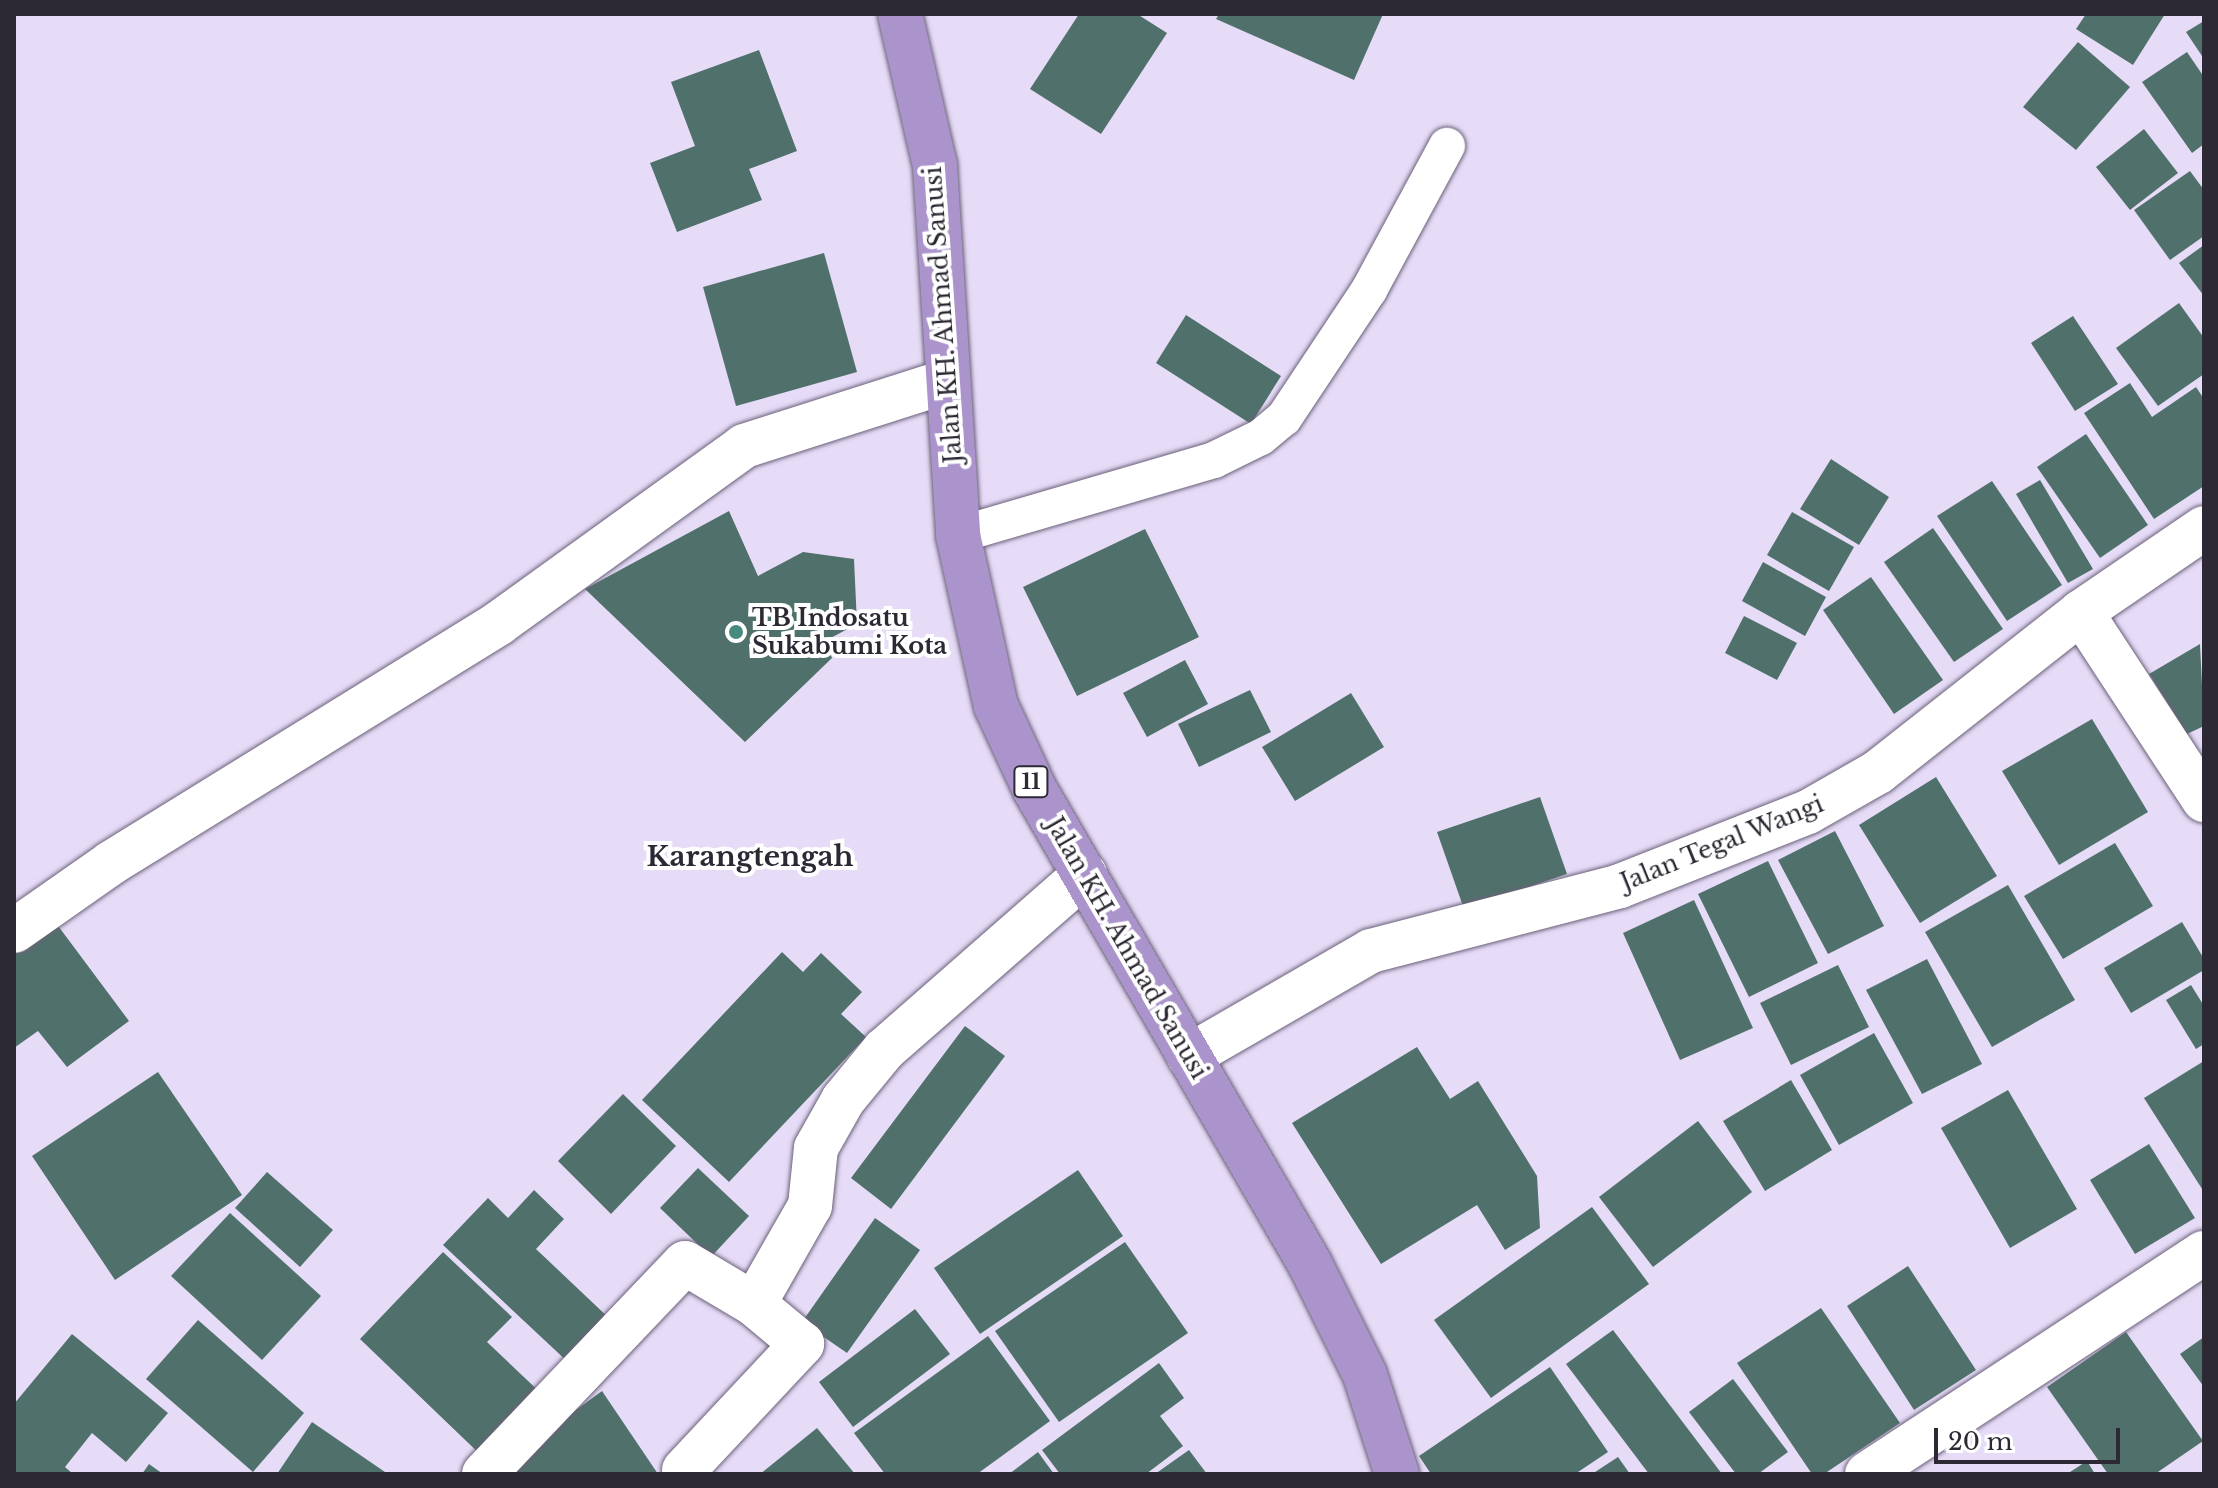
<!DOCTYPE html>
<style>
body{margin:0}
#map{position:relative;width:2218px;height:1488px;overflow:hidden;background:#e7dcf8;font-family:"Libre Baskerville",serif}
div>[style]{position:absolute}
.building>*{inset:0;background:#50716b}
.roads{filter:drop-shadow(0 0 2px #6a6179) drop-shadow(0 0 2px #6a6179)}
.service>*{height:36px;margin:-18px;padding:0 18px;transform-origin:18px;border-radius:18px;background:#fff}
.minor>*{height:44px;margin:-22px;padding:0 22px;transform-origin:22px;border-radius:22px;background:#fff}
.trunk>*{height:44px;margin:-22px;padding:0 22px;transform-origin:22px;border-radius:22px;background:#ab94cb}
.dots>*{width:22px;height:22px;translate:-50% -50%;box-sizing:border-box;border:4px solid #fff;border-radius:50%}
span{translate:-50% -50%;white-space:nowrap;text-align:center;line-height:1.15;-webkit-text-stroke:8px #fff;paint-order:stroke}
.shield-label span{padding:2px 6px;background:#fff;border:2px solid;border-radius:6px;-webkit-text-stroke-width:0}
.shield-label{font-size:22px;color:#2d2934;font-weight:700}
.street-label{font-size:24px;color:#2d2934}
.poi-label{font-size:24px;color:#2d2934;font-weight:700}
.left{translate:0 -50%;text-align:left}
.quarter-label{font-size:28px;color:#2d2934;font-weight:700}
.frame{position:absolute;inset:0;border:16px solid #2d2934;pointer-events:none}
.scale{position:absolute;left:1934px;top:1428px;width:186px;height:36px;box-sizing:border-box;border:4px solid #2d2934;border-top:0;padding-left:10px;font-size:24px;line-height:28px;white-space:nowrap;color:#2d2934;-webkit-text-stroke:6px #fff;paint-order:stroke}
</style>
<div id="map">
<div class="building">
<i style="clip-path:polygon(1079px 14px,1137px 14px,1167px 33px,1101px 134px,1030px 89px)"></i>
<i style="clip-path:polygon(1219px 14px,1383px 14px,1354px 80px,1216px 19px)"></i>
<i style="clip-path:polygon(2086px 14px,2165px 14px,2133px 65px,2076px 29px)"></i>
<i style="clip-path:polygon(2204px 21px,2204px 59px,2186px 32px)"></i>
<i style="clip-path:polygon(2078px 42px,2130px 87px,2076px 150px,2023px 107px)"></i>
<i style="clip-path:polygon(759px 50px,797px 151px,749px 169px,762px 200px,677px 232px,650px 163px,695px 146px,671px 82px)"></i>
<i style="clip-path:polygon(2187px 52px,2204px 77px,2204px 144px,2192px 153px,2142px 82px)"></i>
<i style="clip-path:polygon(2144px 129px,2178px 173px,2130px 210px,2096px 167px)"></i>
<i style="clip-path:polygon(2190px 171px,2204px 190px,2204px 236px,2170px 260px,2134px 210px)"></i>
<i style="clip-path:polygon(2204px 245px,2204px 296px,2179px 263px)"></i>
<i style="clip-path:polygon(824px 253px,857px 372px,736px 406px,703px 287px)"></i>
<i style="clip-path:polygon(2179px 303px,2204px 338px,2204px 374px,2158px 406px,2116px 348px)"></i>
<i style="clip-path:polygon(1186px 315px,1281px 376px,1251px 424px,1156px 363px)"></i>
<i style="clip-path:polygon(2073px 316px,2118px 384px,2075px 411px,2031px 343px)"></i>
<i style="clip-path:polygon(2130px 383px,2152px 417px,2196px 387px,2204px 399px,2204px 486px,2154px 519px,2084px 413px)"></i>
<i style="clip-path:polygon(2086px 434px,2148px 525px,2100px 558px,2037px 467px)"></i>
<i style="clip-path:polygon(1831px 459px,1889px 497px,1859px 545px,1800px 509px)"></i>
<i style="clip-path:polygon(2040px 480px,2093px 569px,2068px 583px,2016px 494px)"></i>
<i style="clip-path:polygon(1992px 481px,2062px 585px,2007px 621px,1937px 516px)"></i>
<i style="clip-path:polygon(729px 511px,758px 576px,803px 552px,854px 559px,857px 624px,825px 641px,832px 658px,745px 742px,585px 589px)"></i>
<i style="clip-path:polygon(1792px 512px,1854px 547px,1829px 591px,1767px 555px)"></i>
<i style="clip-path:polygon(1933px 528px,2003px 629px,1954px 662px,1884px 562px)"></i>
<i style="clip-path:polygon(1145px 529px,1199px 637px,1077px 696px,1023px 587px)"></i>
<i style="clip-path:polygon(1763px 562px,1826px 597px,1805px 636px,1742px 601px)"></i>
<i style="clip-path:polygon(1871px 577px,1943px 680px,1894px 714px,1823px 610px)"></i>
<i style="clip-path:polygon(1744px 616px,1797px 643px,1777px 680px,1725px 653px)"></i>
<i style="clip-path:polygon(2200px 644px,2204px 726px,2187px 734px,2149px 674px)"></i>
<i style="clip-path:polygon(1185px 660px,1208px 704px,1147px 737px,1123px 693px)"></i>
<i style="clip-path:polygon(1250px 690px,1271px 732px,1199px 767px,1178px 724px)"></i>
<i style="clip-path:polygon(1351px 693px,1384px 747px,1295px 801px,1262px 747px)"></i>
<i style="clip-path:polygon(2092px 719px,2148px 812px,2059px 865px,2002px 771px)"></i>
<i style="clip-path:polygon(1936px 777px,1997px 876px,1920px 923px,1859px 825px)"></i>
<i style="clip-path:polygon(1540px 797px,1567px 874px,1464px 909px,1437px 832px)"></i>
<i style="clip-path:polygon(1835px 831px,1884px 926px,1828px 954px,1778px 860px)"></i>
<i style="clip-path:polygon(2115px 843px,2153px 906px,2063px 959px,2024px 896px)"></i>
<i style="clip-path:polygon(1768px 861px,1818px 963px,1749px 997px,1698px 894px)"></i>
<i style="clip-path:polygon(2008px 885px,2075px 1000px,1992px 1047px,1925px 932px)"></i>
<i style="clip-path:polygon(1694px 900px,1753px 1028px,1680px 1060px,1623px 933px)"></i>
<i style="clip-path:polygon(50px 915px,129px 1021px,67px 1067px,38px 1031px,14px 1048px,14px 942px)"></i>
<i style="clip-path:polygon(2182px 922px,2204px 959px,2204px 970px,2131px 1013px,2104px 968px)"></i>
<i style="clip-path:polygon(782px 952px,803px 972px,821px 953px,862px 992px,841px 1014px,866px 1037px,729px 1182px,642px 1100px)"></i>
<i style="clip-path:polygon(1927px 959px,1982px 1064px,1922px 1094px,1866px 990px)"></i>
<i style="clip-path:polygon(1838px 965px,1869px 1027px,1791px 1065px,1760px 1003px)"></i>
<i style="clip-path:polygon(2191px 985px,2204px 1006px,2204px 1044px,2196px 1049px,2166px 1000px)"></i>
<i style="clip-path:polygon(965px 1026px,1005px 1056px,891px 1209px,851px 1178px)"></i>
<i style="clip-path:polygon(1874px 1033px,1913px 1103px,1839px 1145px,1800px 1075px)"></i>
<i style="clip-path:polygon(1417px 1047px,1450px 1099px,1478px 1081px,1537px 1176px,1540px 1228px,1505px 1250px,1477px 1205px,1381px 1264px,1292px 1123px)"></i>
<i style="clip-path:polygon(2204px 1061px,2204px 1192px,2144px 1098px)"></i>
<i style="clip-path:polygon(158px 1072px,242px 1195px,115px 1280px,32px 1156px)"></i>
<i style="clip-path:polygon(1791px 1080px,1832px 1150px,1765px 1191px,1723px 1121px)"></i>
<i style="clip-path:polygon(2008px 1090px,2077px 1209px,2010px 1248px,1941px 1128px)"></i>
<i style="clip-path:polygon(623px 1094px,676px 1146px,611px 1214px,558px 1161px)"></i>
<i style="clip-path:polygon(1698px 1121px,1752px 1192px,1653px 1267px,1599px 1197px)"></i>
<i style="clip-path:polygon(2149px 1144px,2195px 1218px,2135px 1254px,2090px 1180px)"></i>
<i style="clip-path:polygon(698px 1168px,749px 1216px,711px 1257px,660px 1208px)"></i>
<i style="clip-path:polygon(1078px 1170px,1123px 1236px,980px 1334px,934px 1268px)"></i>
<i style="clip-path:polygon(267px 1172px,333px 1230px,300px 1267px,235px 1208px)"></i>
<i style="clip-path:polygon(534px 1190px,564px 1219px,536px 1249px,611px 1320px,570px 1364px,443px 1245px,488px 1198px,508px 1218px)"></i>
<i style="clip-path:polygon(1592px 1207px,1649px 1284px,1491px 1398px,1434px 1320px)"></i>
<i style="clip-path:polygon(230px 1213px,321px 1296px,262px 1360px,171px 1276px)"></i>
<i style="clip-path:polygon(875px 1218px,920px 1250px,847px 1353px,802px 1322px)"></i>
<i style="clip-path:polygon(1125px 1242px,1188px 1333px,1059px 1422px,995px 1331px)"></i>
<i style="clip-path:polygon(443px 1252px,512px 1317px,487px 1342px,545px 1397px,486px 1460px,360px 1339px)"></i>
<i style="clip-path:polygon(1908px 1266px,1976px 1370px,1914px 1410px,1847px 1306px)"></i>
<i style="clip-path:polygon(1821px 1308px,1900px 1423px,1824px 1474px,1812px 1474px,1737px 1363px)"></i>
<i style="clip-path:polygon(915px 1309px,950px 1354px,853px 1427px,819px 1382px)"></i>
<i style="clip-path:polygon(198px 1320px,304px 1413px,253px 1472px,146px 1379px)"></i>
<i style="clip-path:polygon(1613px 1330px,1722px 1474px,1649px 1474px,1566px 1364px)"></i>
<i style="clip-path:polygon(2126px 1332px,2203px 1441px,2155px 1474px,2108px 1474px,2047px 1387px)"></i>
<i style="clip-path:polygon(72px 1334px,168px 1413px,126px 1462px,92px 1433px,65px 1467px,73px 1474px,14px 1474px,14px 1404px)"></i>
<i style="clip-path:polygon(988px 1336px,1050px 1421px,977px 1474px,885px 1474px,854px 1433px)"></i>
<i style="clip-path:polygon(2204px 1337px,2204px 1387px,2180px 1354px)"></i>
<i style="clip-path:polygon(1159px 1363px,1184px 1398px,1160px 1416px,1183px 1446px,1146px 1474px,1060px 1474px,1042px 1450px)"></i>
<i style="clip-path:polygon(1550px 1367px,1608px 1452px,1575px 1474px,1431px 1474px,1419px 1456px)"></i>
<i style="clip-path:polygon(1733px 1379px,1788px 1452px,1758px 1474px,1736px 1474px,1689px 1412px)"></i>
<i style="clip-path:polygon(602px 1391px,658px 1474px,511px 1474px,503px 1463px)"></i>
<i style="clip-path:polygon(312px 1422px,385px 1472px,384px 1474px,277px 1474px)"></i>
<i style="clip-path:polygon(817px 1428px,855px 1474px,760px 1474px)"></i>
<i style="clip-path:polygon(1189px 1450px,1207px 1474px,1155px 1474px)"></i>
<i style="clip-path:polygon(1038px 1452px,1054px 1474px,1009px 1474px)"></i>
<i style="clip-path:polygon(1618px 1457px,1630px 1474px,1592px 1474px)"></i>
<i style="clip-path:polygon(2087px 1461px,2095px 1474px,2067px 1474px)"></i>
<i style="clip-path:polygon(149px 1464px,163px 1474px,142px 1474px)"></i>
</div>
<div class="roads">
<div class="service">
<i style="left:958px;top:535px;width:267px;rotate:-16.3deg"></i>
<i style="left:1214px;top:460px;width:52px;rotate:-26.1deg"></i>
<i style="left:1261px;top:437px;width:30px;rotate:-40deg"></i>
<i style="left:1284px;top:418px;width:154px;rotate:-56.4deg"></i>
<i style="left:1369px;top:290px;width:164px;rotate:-61.6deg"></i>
</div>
<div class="minor">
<i style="left:2081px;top:612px;width:225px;rotate:56.8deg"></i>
<i style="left:14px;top:931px;width:118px;rotate:-35deg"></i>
<i style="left:111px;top:863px;width:456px;rotate:-31.7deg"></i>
<i style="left:499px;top:623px;width:302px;rotate:-35.8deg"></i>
<i style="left:744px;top:446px;width:214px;rotate:-17.7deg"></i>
<i style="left:1189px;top:1056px;width:210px;rotate:-30deg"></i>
<i style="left:1371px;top:951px;width:257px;rotate:-14.6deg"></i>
<i style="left:1620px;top:886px;width:202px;rotate:-21.5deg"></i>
<i style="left:1808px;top:812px;width:81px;rotate:-29.7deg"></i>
<i style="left:1878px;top:772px;width:258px;rotate:-38.2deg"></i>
<i style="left:2081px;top:612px;width:149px;rotate:-34.3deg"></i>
<i style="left:684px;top:1470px;width:173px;rotate:-46.9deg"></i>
<i style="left:802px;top:1344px;width:62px;rotate:-140.2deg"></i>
<i style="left:754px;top:1304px;width:113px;rotate:-60.3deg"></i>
<i style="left:810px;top:1206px;width:58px;rotate:-84.1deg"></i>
<i style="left:816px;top:1148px;width:55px;rotate:-60.6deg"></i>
<i style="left:843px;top:1100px;width:65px;rotate:-50.6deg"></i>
<i style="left:884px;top:1050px;width:267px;rotate:-41.2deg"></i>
<i style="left:484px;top:1474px;width:291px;rotate:-46.4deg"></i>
<i style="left:685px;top:1263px;width:80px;rotate:30.7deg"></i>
<i style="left:1867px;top:1474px;width:403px;rotate:-33.3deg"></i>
</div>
<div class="trunk">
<i style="left:900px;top:14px;width:156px;rotate:77deg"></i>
<i style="left:935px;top:166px;width:370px;rotate:86.4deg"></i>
<i style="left:958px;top:535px;width:175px;rotate:77.5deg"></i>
<i style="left:996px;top:706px;width:93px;rotate:65.1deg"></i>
<i style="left:1035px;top:790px;width:548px;rotate:59.88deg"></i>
<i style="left:1310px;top:1264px;width:124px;rotate:63.6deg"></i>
<i style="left:1365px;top:1375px;width:104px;rotate:72.1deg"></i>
</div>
</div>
<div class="dots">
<i style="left:736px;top:632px;background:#478b80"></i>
</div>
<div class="shield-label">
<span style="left:1031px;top:782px">11</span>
</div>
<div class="street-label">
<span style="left:943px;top:315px;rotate:-94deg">Jalan KH. Ahmad Sanusi</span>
<span style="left:1722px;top:843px;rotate:-22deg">Jalan Tegal Wangi</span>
<span style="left:1127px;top:948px;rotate:60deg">Jalan KH. Ahmad Sanusi</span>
</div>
<div class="poi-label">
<span class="left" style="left:752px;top:632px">TB Indosatu<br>Sukabumi Kota</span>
</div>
<div class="quarter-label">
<span style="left:750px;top:857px">Karangtengah</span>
</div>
<div class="frame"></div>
<div class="scale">20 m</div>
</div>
